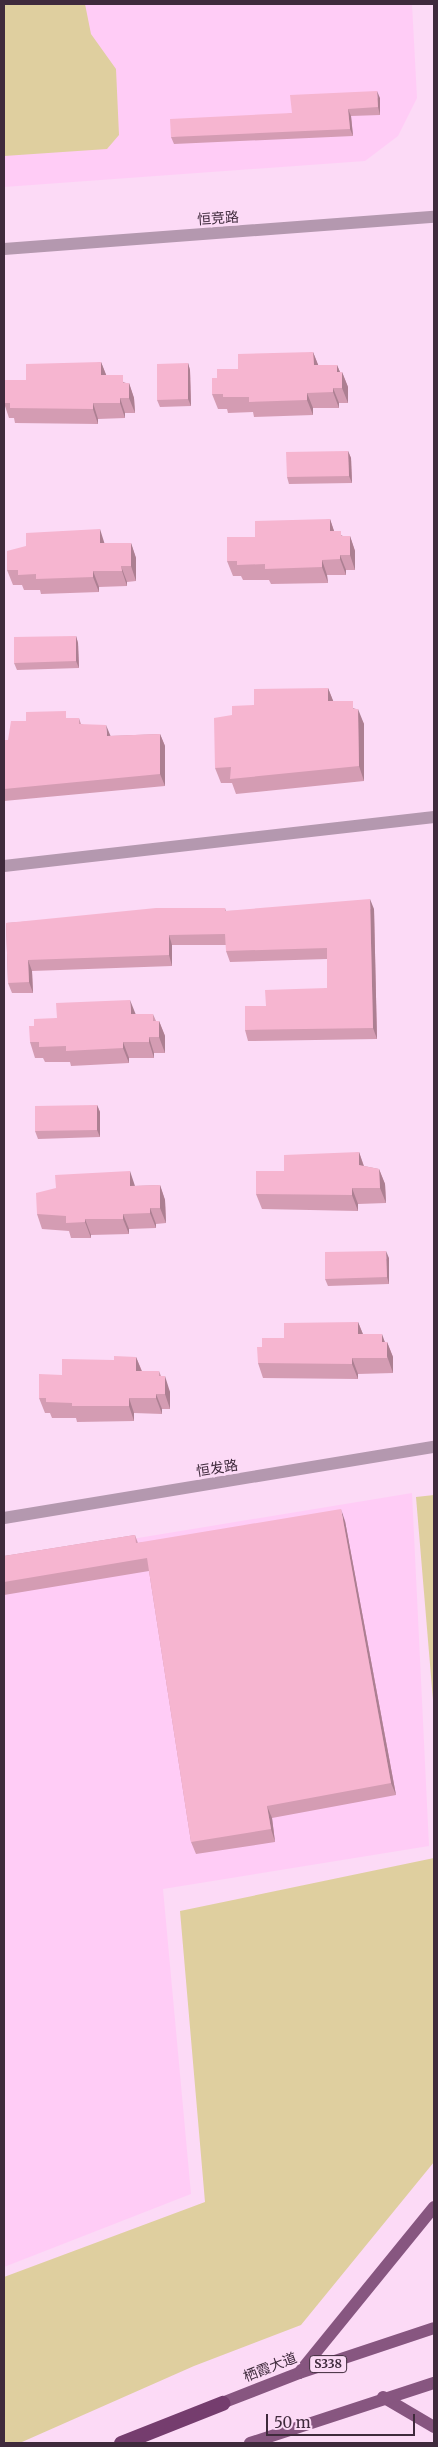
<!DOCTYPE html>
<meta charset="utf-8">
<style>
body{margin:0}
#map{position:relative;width:438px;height:2447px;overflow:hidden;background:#fcdaf6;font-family:Merriweather,"Noto Sans SC",serif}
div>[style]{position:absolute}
.built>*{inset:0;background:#ffccf6}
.green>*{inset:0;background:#dfcf9f}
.minor>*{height:12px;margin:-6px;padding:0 6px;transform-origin:6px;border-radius:6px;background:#b498af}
.major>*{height:12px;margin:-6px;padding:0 6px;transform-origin:6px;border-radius:6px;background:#875680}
.highway>*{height:15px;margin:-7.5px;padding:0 7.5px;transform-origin:7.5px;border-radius:7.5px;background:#753d6e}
.wall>*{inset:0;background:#d49cb3}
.shaded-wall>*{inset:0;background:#ac7f92}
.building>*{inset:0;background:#f6b5d0}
span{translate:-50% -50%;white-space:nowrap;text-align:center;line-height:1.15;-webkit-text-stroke:5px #fcdaf6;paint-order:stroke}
.shield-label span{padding:1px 4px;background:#fcdaf6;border:1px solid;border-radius:4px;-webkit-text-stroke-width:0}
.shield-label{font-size:12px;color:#3f2a3c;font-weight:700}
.street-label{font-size:14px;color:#3f2a3c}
.frame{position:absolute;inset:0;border:5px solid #3f2a3c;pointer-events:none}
.scale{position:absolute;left:266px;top:2414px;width:149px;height:22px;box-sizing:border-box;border:2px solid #3f2a3c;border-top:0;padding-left:6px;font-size:15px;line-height:18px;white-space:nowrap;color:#3f2a3c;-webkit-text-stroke:4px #fcdaf6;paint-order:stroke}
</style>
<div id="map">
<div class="built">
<i style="clip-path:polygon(4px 4px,412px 4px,417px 98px,398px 136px,365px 161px,4px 187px)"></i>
<i style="clip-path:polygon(412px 1493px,429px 1846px,163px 1889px,191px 2194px,4px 2267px,4px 1560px)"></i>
</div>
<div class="green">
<i style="clip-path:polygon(4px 4px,85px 4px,91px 34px,116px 69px,119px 135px,107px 149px,4px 156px)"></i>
<i style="clip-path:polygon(434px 1495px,434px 1712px,416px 1497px)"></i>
<i style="clip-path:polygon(434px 1858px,434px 2162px,301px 2325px,194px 2366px,22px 2442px,4px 2443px,4px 2277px,205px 2202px,180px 1911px)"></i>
</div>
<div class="minor">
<i style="left:4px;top:249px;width:431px;rotate:-4.3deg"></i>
<i style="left:4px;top:866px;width:433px;rotate:-6.5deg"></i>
<i style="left:4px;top:1518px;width:436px;rotate:-9.4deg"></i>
</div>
<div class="major">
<i style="left:299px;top:2373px;width:214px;rotate:-50.9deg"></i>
<i style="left:383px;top:2397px;width:59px;rotate:30.5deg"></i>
<i style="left:222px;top:2403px;width:83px;rotate:-21.3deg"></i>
<i style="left:299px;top:2373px;width:142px;rotate:-18.4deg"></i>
<i style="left:250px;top:2443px;width:194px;rotate:-18.1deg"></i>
</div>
<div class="highway">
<i style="left:121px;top:2443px;width:109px;rotate:-21.6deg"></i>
</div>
<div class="wall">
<i style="clip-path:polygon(380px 98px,380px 115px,351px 116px,353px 136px,174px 144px,171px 137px,292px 113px)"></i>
<i style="clip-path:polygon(313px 352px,318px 365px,337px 365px,340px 372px,342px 372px,348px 387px,348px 403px,339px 403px,339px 408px,313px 408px,313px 415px,254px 417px,253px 412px,228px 413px,227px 409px,218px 409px,212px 394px,217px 378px,238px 369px)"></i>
<i style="clip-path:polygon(101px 362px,106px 375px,126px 383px,129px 383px,134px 398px,135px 413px,125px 413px,125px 418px,98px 419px,98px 424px,15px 423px,14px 418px,9px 418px,4px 403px,26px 380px)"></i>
<i style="clip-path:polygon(188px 363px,190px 370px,191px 406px,160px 407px,157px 400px)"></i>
<i style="clip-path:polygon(348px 451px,351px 458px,352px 483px,289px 484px,287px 477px)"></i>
<i style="clip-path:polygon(330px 519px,334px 531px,343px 536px,350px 536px,355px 551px,355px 570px,346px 570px,346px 575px,327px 575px,328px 583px,271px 584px,269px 580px,243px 580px,241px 576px,233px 576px,227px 561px,255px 537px)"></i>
<i style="clip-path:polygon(105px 543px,131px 543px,136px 558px,136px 581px,127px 582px,127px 586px,99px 587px,99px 592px,41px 594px,40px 590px,24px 590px,22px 585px,13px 585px,7px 570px)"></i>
<i style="clip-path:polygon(76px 636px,78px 643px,79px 668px,17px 670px,14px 663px)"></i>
<i style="clip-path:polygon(328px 688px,333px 701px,356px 709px,364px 724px,364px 781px,236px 794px,232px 783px,221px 783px,215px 768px,232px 715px,254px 705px)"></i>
<i style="clip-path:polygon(69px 718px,79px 718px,81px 724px,110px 736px,160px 734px,165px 746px,165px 786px,4px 801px,4px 740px,8px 740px)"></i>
<i style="clip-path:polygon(225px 908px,226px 911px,374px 909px,377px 1039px,248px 1041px,245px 1030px,266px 1006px,327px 988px,327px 959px,230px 962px,226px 951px,226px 945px,172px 945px,172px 966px,32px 971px,33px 993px,12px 993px,8px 983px,6px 923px)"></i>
<i style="clip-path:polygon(135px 1014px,153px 1014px,156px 1021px,159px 1021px,165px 1036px,165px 1053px,154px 1053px,154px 1058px,129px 1058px,129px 1063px,71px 1066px,70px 1062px,45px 1062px,43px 1058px,35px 1058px,30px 1042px,34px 1026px,57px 1018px)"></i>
<i style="clip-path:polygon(97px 1105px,100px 1112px,100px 1137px,38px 1139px,35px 1131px)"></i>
<i style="clip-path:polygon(359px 1152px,364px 1166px,379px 1169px,385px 1184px,386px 1203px,358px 1204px,358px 1211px,262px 1209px,256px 1194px,284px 1171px)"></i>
<i style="clip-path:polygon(160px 1185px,165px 1200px,166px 1223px,156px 1224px,156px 1228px,129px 1229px,129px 1234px,91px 1235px,91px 1238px,71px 1238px,69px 1231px,42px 1229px,37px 1214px,135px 1186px)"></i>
<i style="clip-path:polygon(389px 1258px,389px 1284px,328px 1286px,325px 1279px)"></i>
<i style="clip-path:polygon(358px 1322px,363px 1334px,385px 1342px,387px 1342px,393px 1357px,393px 1373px,358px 1374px,358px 1379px,263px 1378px,258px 1363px,262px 1347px,284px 1338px)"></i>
<i style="clip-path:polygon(136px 1357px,142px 1371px,159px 1371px,161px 1376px,170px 1392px,170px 1409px,162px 1409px,162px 1414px,134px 1413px,134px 1421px,77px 1422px,76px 1418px,52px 1418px,50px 1413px,45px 1413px,39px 1398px,62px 1375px,114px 1360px)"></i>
<i style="clip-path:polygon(345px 1521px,396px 1795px,272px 1818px,275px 1842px,196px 1854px,191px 1842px,149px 1571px,4px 1595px,4px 1556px,135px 1535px,138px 1543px)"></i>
</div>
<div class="shaded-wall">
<i style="clip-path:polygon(377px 91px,380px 98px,380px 115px,378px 107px)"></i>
<i style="clip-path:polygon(348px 109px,351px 116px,353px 136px,350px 129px)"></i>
<i style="clip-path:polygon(313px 352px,319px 367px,314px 365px)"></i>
<i style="clip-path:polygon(101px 362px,107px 377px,101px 375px)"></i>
<i style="clip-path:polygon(188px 363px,190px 370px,191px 406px,188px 399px)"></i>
<i style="clip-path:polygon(337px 365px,342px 377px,342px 372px,348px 387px,348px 403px,342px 388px,337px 372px)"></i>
<i style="clip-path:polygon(129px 383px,134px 398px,135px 413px,129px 398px)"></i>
<i style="clip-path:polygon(333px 388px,339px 403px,339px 408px,333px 392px)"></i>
<i style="clip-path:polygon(307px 393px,313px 408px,313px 415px,307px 400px)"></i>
<i style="clip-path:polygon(120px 398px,125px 413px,125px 418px,120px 403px)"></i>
<i style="clip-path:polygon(93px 403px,98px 419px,98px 424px,93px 409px)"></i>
<i style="clip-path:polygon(348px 451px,351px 458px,352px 483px,349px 476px)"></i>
<i style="clip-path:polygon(330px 519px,335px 534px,330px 531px)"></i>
<i style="clip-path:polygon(100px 529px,105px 545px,100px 543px)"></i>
<i style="clip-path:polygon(350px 536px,355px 551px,355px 570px,350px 555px)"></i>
<i style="clip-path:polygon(131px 543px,136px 558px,136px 581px,131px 566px)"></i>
<i style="clip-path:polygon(340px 555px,346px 570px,346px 575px,340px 559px)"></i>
<i style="clip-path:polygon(322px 560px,327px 575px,328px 583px,322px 567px)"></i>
<i style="clip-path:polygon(121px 566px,127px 582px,127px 586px,122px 571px)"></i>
<i style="clip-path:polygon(93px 571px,99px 587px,99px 592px,93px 577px)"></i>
<i style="clip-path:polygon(76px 636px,78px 643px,79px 668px,76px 661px)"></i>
<i style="clip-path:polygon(328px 688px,334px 703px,328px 701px)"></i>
<i style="clip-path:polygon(358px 709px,364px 724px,364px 781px,359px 766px)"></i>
<i style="clip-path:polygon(106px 725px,111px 737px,107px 736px)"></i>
<i style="clip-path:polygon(160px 734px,165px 746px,165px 786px,160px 774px)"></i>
<i style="clip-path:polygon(370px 899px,374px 909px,377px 1039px,373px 1028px)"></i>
<i style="clip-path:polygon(169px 935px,172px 945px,172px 966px,169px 955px)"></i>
<i style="clip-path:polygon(28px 960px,32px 971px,33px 993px,29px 982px)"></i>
<i style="clip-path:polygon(130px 1000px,136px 1015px,131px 1014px)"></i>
<i style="clip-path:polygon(159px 1021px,165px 1036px,165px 1053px,159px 1037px)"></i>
<i style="clip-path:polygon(149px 1037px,154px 1053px,154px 1058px,149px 1042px)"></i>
<i style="clip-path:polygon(123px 1042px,129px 1058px,129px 1063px,123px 1048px)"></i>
<i style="clip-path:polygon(97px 1105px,100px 1112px,100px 1137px,97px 1130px)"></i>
<i style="clip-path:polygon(359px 1152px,364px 1167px,359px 1165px)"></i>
<i style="clip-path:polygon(379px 1169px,385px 1184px,386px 1203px,380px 1188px)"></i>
<i style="clip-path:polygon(130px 1171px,135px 1186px,130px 1186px)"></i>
<i style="clip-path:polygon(160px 1185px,165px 1200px,166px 1223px,160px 1208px)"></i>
<i style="clip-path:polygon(352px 1188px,358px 1204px,358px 1211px,352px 1195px)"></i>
<i style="clip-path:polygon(150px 1208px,156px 1224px,156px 1228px,150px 1213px)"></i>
<i style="clip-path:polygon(123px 1214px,129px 1229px,129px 1234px,123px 1219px)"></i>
<i style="clip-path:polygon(85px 1219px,91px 1235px,91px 1238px,85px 1222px)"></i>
<i style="clip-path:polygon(386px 1251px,389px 1258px,389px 1284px,387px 1277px)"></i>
<i style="clip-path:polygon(358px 1322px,364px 1337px,358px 1334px)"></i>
<i style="clip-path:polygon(382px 1334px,387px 1348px,387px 1342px,393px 1357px,393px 1373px,382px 1342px)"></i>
<i style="clip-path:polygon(136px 1357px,142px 1372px,136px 1371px)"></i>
<i style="clip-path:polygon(352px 1358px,358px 1374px,358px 1379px,352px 1364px)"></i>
<i style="clip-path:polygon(165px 1376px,170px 1392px,170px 1409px,165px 1394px)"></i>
<i style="clip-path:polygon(156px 1394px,162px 1409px,162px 1414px,156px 1398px)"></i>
<i style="clip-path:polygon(129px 1398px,134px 1413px,134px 1421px,129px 1406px)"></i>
<i style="clip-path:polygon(341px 1509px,345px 1521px,396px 1795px,391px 1783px)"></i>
<i style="clip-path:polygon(267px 1806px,272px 1818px,275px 1842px,271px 1829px)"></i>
</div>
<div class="building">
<i style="clip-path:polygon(377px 91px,378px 107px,348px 109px,350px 129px,171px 137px,170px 119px,292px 113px,290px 95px)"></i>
<i style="clip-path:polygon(313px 352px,314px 365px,337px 365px,337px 372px,342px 372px,342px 388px,333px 388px,333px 392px,307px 393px,307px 400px,249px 402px,249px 397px,223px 397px,223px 394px,212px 394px,212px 378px,217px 378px,217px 369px,238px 369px,238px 354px)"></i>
<i style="clip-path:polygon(101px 362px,101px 375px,123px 375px,123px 383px,129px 383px,129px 398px,120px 398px,120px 403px,93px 403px,93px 409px,10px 408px,10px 403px,4px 403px,4px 380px,26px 380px,26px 364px)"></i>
<i style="clip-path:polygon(188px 363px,188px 399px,157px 400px,157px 364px)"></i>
<i style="clip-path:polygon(348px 451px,349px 476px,287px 477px,286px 452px)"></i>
<i style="clip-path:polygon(330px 519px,330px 531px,341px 531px,341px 536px,350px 536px,350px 555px,340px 555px,340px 559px,322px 560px,322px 567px,265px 569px,265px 564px,237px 565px,237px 561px,227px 561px,227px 537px,255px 537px,255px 521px)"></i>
<i style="clip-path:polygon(100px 529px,100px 543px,131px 543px,131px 566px,121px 566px,122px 571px,93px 571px,93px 577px,36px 579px,36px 574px,18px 575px,18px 570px,7px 570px,7px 551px,26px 546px,26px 533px)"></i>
<i style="clip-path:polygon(76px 636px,76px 661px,14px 663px,14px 637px)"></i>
<i style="clip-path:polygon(328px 688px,328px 701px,353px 701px,353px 709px,358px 709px,359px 766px,230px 779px,231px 767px,215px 768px,214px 718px,232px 715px,232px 706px,254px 705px,254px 689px)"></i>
<i style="clip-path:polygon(66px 711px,66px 718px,79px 718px,79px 724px,106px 725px,107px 736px,160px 734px,160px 774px,4px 789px,4px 740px,8px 740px,11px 721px,26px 721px,26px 712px)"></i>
<i style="clip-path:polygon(370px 899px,373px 1028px,245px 1030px,245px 1006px,266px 1006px,265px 990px,327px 988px,327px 948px,226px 951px,225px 934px,169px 935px,169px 955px,28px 960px,29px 982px,8px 983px,6px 923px,156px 908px,225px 908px,225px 911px)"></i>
<i style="clip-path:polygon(130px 1000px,131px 1014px,153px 1014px,153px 1021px,159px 1021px,159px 1037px,149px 1037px,149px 1042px,123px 1042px,123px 1048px,66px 1051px,66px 1046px,39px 1047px,39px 1042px,30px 1042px,29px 1026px,34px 1026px,34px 1019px,57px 1018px,56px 1003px)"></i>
<i style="clip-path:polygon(97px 1105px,97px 1130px,35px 1131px,35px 1106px)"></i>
<i style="clip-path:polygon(359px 1152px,359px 1165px,379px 1169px,380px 1188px,352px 1188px,352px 1195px,256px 1194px,256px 1171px,284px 1171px,284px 1155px)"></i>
<i style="clip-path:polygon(130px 1171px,130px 1186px,160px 1185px,160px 1208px,150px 1208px,150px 1213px,123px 1214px,123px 1219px,85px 1219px,85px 1222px,66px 1223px,66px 1216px,37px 1214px,36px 1193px,56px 1188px,55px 1175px)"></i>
<i style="clip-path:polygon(386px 1251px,387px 1277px,325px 1279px,325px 1252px)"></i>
<i style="clip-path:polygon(358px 1322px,358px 1334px,382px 1334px,382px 1342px,387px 1342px,387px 1358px,352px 1358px,352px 1364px,258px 1363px,257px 1347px,262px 1347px,262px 1338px,284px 1338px,284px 1323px)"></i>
<i style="clip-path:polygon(114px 1356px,136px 1357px,136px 1371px,159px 1371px,159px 1376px,165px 1376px,165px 1394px,156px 1394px,156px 1398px,129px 1398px,129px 1406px,72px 1406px,72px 1403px,46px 1402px,46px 1398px,39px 1398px,39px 1374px,62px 1375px,62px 1359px,114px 1360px)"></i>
<i style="clip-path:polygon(341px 1509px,391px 1783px,267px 1806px,271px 1829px,191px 1842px,147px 1558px,4px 1582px,4px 1556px,135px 1535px,136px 1543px)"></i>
</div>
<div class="shield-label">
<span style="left:328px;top:2364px">S338</span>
</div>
<div class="street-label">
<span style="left:218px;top:218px;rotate:-4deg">恒竞路</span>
<span style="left:217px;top:1468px;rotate:-9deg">恒发路</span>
<span style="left:270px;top:2367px;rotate:-21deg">栖霞大道</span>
</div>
<div class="frame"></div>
<div class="scale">50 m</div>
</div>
